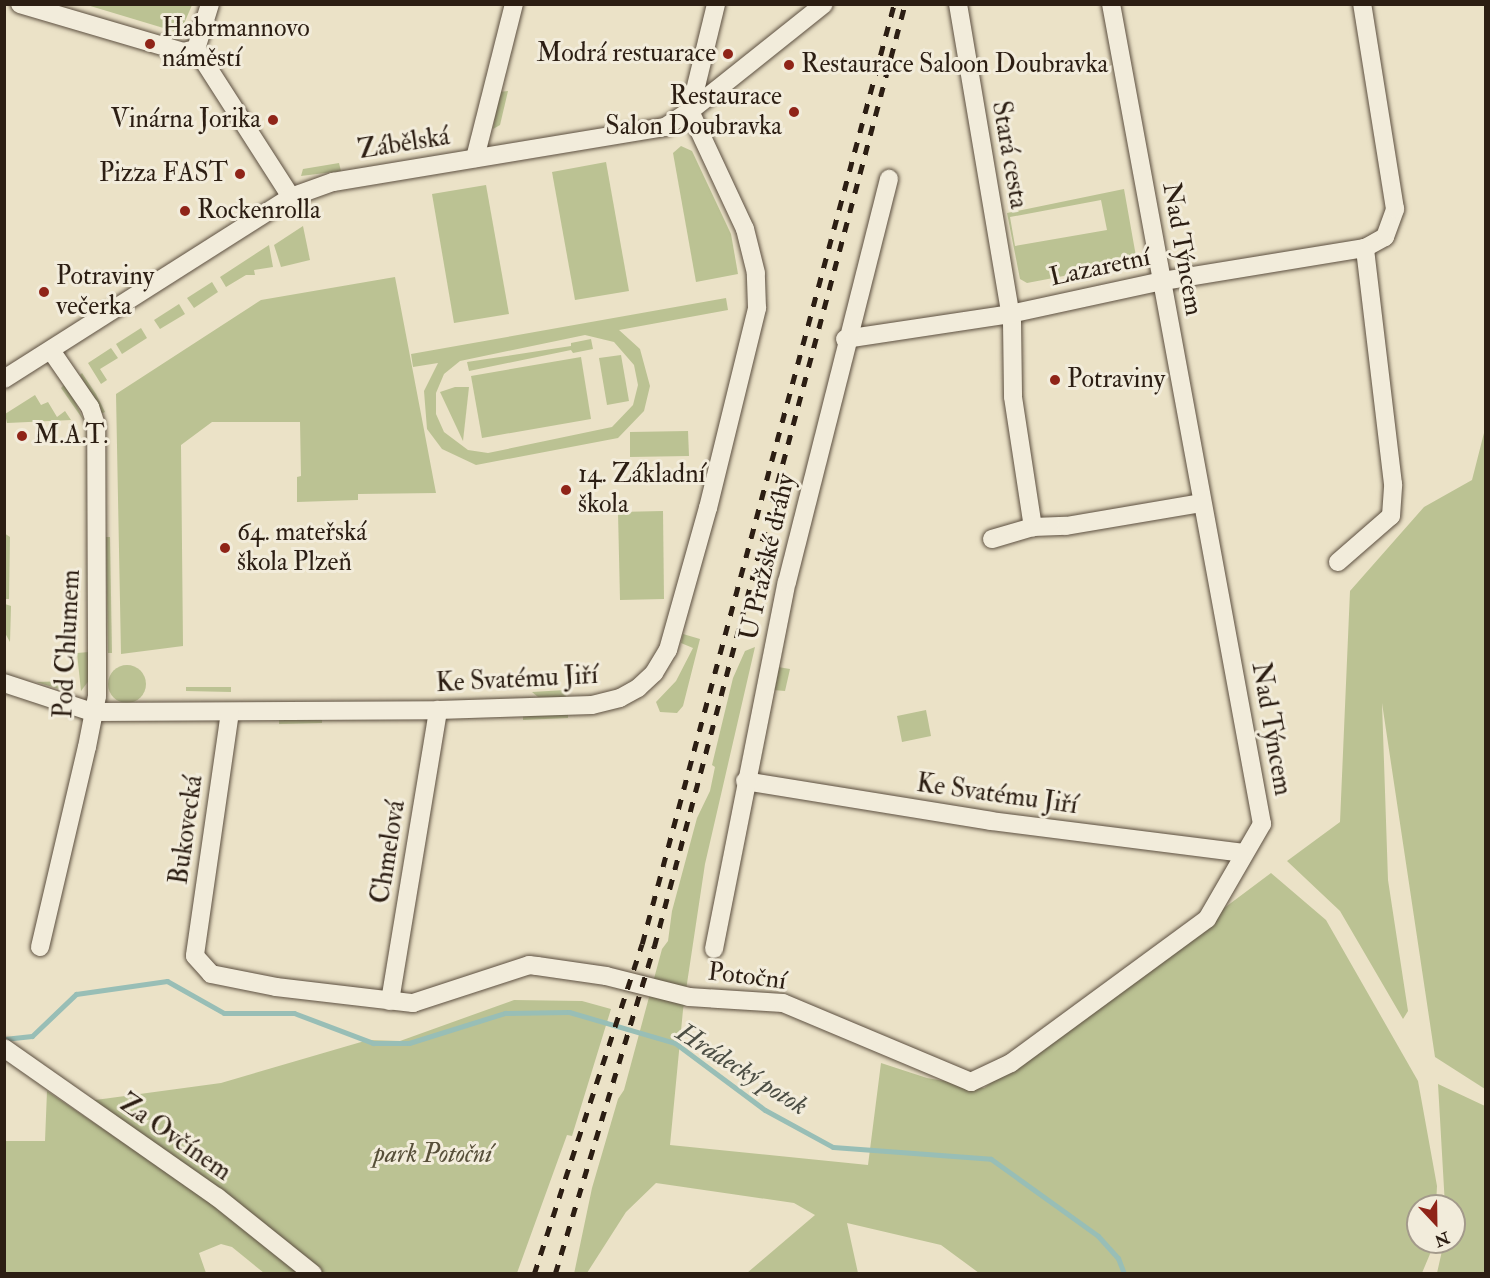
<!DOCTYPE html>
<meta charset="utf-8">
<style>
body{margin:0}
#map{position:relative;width:1490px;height:1278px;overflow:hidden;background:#ebe2c7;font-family:"IM FELL Double Pica",serif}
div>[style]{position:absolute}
.green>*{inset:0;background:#bbc293}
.round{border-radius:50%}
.stream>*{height:5px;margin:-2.5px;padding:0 2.5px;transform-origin:2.5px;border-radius:2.5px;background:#98beb6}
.roads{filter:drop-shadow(0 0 2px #5c4f40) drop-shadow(0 0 2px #5c4f40)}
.minor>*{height:18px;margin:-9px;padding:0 9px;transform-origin:9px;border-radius:9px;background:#f2ecdb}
.rail>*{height:4.5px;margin-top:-2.25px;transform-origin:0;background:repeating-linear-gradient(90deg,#2c1e13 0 10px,transparent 0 20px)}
.dots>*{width:16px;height:16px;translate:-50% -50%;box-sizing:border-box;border:3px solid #f2ecdb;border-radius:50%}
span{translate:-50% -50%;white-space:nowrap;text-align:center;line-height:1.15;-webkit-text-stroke:6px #f2ecdb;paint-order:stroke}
.poi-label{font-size:26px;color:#2c1e13}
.left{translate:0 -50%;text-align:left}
.right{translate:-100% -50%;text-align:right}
.street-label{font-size:26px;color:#2c1e13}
.park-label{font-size:26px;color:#574f39;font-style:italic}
.water-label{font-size:27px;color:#4c4e44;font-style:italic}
.frame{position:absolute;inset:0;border:6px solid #2c1e13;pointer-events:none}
.north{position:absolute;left:1406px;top:1194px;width:60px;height:60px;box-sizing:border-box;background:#f2ecdb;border:2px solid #a39a8b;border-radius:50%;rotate:158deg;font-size:16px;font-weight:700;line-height:24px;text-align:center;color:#2c1e13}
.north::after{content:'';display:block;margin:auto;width:21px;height:27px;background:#8f2418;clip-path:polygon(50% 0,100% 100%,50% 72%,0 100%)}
</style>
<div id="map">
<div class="green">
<i style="clip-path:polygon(87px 5px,192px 5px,180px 33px)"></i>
<i style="clip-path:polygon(508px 91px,500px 125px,493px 129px,499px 92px)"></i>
<i style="clip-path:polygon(681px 146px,692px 151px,731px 234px,738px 274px,696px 282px,673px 153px)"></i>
<i style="clip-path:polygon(606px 162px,629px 291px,575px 300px,552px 172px)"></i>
<i style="clip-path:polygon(339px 163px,341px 171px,301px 176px,303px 169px)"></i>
<i style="clip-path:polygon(486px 185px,509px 314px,454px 323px,432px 194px)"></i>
<i style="clip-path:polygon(evenodd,1124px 189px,1137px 262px,1027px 283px,1020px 279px,1007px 213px,1124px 189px,1101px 200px,1107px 230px,1015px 246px,1010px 217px,1101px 200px)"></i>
<i style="clip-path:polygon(303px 226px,310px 260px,281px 267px,274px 245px)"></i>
<i style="clip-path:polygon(269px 245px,273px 267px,254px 270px,255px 275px,246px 275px,226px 287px,220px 277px)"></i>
<i style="clip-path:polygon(395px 277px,436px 493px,358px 494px,358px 500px,297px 502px,297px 477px,301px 476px,300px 422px,212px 422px,181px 445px,183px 646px,121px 654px,116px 394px,261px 300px)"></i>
<i style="clip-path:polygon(212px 282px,218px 292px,194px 308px,187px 298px)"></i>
<i style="clip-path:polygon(evenodd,726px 298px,728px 310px,619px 330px,640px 349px,650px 386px,644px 411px,618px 438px,476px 465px,442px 449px,427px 429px,424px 391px,438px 363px,413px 367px,411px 354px,726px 298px,585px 335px,614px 342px,634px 365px,638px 385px,633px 405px,612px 427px,488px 453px,468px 450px,444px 432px,436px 414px,436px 393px,444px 374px,460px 361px,585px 335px)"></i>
<i style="clip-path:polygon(179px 304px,185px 314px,160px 329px,154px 320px)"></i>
<i style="clip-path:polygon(141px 328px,147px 338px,122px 354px,116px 344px)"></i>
<i style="clip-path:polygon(591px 339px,593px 349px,573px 353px,571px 350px,469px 371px,467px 362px,571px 346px,571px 343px)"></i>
<i style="clip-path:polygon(111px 348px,118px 358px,100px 369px,107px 380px,101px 384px,88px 363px)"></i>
<i style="clip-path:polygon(621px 355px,629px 401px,607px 405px,599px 358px)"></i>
<i style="clip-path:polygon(581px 357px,591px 419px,482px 438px,471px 376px)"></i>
<i style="clip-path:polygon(82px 373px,96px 394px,105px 412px,101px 414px,80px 375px)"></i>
<i style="clip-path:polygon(64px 385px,72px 395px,84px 421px,61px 388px)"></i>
<i style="clip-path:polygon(455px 387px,469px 387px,463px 441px,440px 392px)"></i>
<i style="clip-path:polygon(35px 395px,41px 405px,48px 402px,57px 417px,65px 411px,71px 420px,7px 423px,5px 414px)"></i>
<i style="clip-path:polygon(1485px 429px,1485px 1089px,1435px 1057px,1382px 703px,1388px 880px,1408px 1011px,1403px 1019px,1340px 911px,1287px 861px,1340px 822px,1350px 591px,1424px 507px,1472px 480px)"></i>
<i style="clip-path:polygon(688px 431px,689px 456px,630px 457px,630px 432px)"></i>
<i style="clip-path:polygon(663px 511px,664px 599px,620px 600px,618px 512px)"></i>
<i style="clip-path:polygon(4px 533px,10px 537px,9px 599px,6px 599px)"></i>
<i style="clip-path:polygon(106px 537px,110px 537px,112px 653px,108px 653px)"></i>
<i style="clip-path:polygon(5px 604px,11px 606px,10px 642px,5px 633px)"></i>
<i style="clip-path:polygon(683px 634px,700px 639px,683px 706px,677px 713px,660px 712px,656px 702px,676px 681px,693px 648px,681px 643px)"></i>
<i style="clip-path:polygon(755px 647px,705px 864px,683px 1010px,670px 1145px,868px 1165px,881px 1063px,927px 1078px,984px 1088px,1271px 873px,1326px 920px,1418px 1081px,1437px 1186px,1436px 1206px,1418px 1206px,1418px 1242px,1435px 1242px,1422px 1273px,979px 1273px,941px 1245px,847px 1223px,858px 1273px,747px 1273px,815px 1215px,794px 1203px,656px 1183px,626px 1212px,587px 1273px,574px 1274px,592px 1188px,618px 1099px,624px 1090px,662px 949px,668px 941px,672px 911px,697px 818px,710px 791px,715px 767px,712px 765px,733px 678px,745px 651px)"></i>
<i style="clip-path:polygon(89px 652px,90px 679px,81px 691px,77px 653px)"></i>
<i class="round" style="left:108px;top:665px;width:38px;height:38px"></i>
<i style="clip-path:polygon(778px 667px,790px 669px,785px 691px,773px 690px)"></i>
<i style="clip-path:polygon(70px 681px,66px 691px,36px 682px)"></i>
<i style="clip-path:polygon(186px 687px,231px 687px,231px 692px,186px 691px)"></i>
<i style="clip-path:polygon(565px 690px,566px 698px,538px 697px,532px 692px)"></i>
<i style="clip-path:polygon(926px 710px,931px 736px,902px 742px,897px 716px)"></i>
<i style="clip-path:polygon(568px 711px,568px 718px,523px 720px,523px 713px)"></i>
<i style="clip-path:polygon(322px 716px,322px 723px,279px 724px,279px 717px)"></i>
<i style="clip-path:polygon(514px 1000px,582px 1001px,611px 1009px,572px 1136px,567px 1135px,517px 1273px,323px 1273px,240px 1205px,88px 1101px,221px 1083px,368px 1040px,400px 1041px)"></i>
<i style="clip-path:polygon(1438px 1084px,1485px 1106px,1485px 1273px,1437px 1273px,1444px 1242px,1454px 1242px,1454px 1206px,1445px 1206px)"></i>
<i style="clip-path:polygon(47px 1091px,230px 1215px,299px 1273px,264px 1273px,232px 1247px,221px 1244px,199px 1253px,206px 1273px,5px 1273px,4px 1141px,45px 1141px)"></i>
</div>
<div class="stream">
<i style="left:4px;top:1039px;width:28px;rotate:-6deg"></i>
<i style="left:32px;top:1036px;width:61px;rotate:-43.7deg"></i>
<i style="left:76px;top:994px;width:92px;rotate:-8.1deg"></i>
<i style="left:167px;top:981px;width:65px;rotate:29.3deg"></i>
<i style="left:224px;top:1013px;width:70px"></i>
<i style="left:294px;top:1013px;width:85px;rotate:20.8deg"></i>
<i style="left:373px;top:1043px;width:36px"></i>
<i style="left:409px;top:1043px;width:101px;rotate:-17.4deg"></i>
<i style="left:505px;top:1013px;width:64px;rotate:-0.9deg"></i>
<i style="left:569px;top:1012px;width:110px;rotate:16.3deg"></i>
<i style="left:675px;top:1043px;width:112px;rotate:36.7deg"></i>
<i style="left:765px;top:1110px;width:77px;rotate:28.6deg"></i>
<i style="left:833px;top:1147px;width:158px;rotate:4.3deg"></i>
<i style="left:991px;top:1159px;width:132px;rotate:35.7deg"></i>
<i style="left:1098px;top:1236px;width:30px;rotate:48deg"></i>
<i style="left:1118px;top:1258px;width:17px;rotate:69deg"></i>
</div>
<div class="roads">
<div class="minor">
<i style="left:20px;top:4px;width:170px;rotate:16.4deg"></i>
<i style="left:183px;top:52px;width:13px;rotate:-13deg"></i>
<i style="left:958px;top:4px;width:323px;rotate:80.4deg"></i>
<i style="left:1012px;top:322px;width:75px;rotate:89.2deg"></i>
<i style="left:1013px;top:397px;width:132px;rotate:81.3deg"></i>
<i style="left:196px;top:49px;width:176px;rotate:57.3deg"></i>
<i style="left:196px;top:49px;width:47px;rotate:-72.7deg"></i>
<i style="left:690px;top:111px;width:110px;rotate:-76.3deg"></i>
<i style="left:475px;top:158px;width:159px;rotate:-75.8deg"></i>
<i style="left:845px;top:339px;width:167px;rotate:-8.6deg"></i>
<i style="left:1010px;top:314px;width:157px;rotate:-12.2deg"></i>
<i style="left:1163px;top:281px;width:205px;rotate:-9.3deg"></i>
<i style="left:1365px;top:248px;width:23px;rotate:-29deg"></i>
<i style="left:1385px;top:237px;width:30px;rotate:-70deg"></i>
<i style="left:1395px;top:209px;width:208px;rotate:-99.1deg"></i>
<i style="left:4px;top:379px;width:340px;rotate:-32.4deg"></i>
<i style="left:291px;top:197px;width:45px;rotate:-19.7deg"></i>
<i style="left:333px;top:182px;width:337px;rotate:-9.4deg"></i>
<i style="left:665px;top:127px;width:30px;rotate:-33deg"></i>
<i style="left:690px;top:111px;width:171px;rotate:-38.6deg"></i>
<i style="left:992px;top:539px;width:43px;rotate:-16.3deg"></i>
<i style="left:1033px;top:527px;width:33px;rotate:-2deg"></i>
<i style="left:1066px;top:526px;width:138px;rotate:-9.6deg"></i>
<i style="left:1338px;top:562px;width:70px;rotate:-41deg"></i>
<i style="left:1391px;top:516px;width:32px;rotate:-86deg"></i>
<i style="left:1393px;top:484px;width:238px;rotate:-96.8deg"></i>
<i style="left:4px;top:683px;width:93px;rotate:18.2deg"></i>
<i style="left:92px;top:712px;width:346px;rotate:-0.3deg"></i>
<i style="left:438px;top:710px;width:154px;rotate:-1.9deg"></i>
<i style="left:592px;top:705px;width:29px;rotate:-14deg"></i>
<i style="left:620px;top:698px;width:21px;rotate:-29deg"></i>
<i style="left:638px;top:688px;width:22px;rotate:-43deg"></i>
<i style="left:654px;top:673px;width:27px;rotate:-59deg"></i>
<i style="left:668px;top:650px;width:148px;rotate:-74.3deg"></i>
<i style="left:708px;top:508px;width:206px;rotate:-76.2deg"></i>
<i style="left:757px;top:308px;width:35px;rotate:-92deg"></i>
<i style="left:756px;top:273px;width:45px;rotate:-104deg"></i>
<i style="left:745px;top:229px;width:130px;rotate:-115deg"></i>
<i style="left:230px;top:712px;width:246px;rotate:98.2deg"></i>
<i style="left:195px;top:956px;width:24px;rotate:48deg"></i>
<i style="left:211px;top:974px;width:66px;rotate:11.3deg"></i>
<i style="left:276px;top:987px;width:138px;rotate:6.7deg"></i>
<i style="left:413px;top:1003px;width:122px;rotate:-18.1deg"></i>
<i style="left:529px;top:965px;width:8px;rotate:7deg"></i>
<i style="left:537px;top:966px;width:70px;rotate:8.2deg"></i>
<i style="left:606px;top:976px;width:86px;rotate:14.2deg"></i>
<i style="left:689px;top:997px;width:94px;rotate:3.7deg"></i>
<i style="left:783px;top:1003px;width:204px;rotate:22.8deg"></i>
<i style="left:971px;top:1082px;width:44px;rotate:-25.4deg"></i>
<i style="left:1011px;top:1063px;width:243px;rotate:-36.3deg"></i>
<i style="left:1207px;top:919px;width:110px;rotate:-59.9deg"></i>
<i style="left:1262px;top:824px;width:834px;rotate:-100.43deg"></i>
<i style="left:745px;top:781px;width:249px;rotate:9.2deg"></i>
<i style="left:991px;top:821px;width:254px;rotate:7.2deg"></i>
<i style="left:40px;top:947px;width:205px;rotate:-76.8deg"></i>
<i style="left:87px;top:747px;width:52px;rotate:-78.9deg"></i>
<i style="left:97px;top:696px;width:37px;rotate:-90deg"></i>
<i style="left:97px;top:659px;width:234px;rotate:-90.2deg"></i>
<i style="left:96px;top:425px;width:19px;rotate:-108deg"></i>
<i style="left:90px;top:407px;width:67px;rotate:-124.6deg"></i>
<i style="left:714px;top:949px;width:374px;rotate:-78.8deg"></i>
<i style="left:787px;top:582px;width:416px;rotate:-75.8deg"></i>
<i style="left:390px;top:1001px;width:295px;rotate:-80.6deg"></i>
<i style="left:4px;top:1048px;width:260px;rotate:35deg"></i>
<i style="left:217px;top:1197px;width:123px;rotate:38.7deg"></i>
</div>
</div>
<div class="rail">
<i style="left:534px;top:1274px;width:347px;rotate:-71.9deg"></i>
<i style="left:642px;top:944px;width:973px;rotate:-74.99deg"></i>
<i style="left:555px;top:1274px;width:342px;rotate:-73.2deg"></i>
<i style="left:654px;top:947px;width:976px;rotate:-75.1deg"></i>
</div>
<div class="dots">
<i style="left:150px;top:44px;background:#8f2418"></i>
<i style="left:728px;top:54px;background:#8f2418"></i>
<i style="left:789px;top:65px;background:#8f2418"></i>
<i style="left:794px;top:112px;background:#8f2418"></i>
<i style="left:273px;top:120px;background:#8f2418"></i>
<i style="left:240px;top:174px;background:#8f2418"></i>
<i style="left:185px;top:211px;background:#8f2418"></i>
<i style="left:44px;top:292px;background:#8f2418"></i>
<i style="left:1055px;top:380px;background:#8f2418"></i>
<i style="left:22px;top:436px;background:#8f2418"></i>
<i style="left:566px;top:490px;background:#8f2418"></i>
<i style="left:225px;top:548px;background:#8f2418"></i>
</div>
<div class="poi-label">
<span class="left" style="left:162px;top:44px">Habrmannovo<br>náměstí</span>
<span class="right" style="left:716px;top:54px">Modrá restuarace</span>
<span class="left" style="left:801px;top:65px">Restaurace Saloon Doubravka</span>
<span class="right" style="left:782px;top:112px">Restaurace<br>Salon Doubravka</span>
<span class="right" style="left:261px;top:120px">Vinárna Jorika</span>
<span class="right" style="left:228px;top:174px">Pizza FAST</span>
<span class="left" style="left:197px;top:211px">Rockenrolla</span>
<span class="left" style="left:56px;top:292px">Potraviny<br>večerka</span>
<span class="left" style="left:1067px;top:380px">Potraviny</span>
<span class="left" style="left:34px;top:436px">M.A.T.</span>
<span class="left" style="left:578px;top:490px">14. Základní<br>škola</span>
<span class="left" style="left:237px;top:548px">64. mateřská<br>škola Plzeň</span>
</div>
<div class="street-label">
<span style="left:404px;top:144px;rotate:-9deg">Zábělská</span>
<span style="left:1009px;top:155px;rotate:80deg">Stará cesta</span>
<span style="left:1182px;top:249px;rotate:80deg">Nad Týncem</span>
<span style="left:1100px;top:268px;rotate:-12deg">Lazaretní</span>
<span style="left:768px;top:557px;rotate:-77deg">U Pražské dráhy</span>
<span style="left:68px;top:644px;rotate:-87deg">Pod Chlumem</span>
<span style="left:517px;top:680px;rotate:-3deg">Ke Svatému Jiří</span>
<span style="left:1271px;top:729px;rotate:80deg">Nad Týncem</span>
<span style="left:997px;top:795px;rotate:8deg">Ke Svatému Jiří</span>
<span style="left:187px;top:830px;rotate:-82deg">Bukovecká</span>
<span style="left:389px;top:852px;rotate:-81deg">Chmelová</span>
<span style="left:747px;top:977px;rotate:7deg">Potoční</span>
<span style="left:175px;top:1138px;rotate:35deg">Za Ovčínem</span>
</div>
<div class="park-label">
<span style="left:433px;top:1155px">park Potoční</span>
</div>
<div class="water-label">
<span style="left:742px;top:1069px;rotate:32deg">Hrádecký potok</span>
</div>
<div class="frame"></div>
<div class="north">N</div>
</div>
